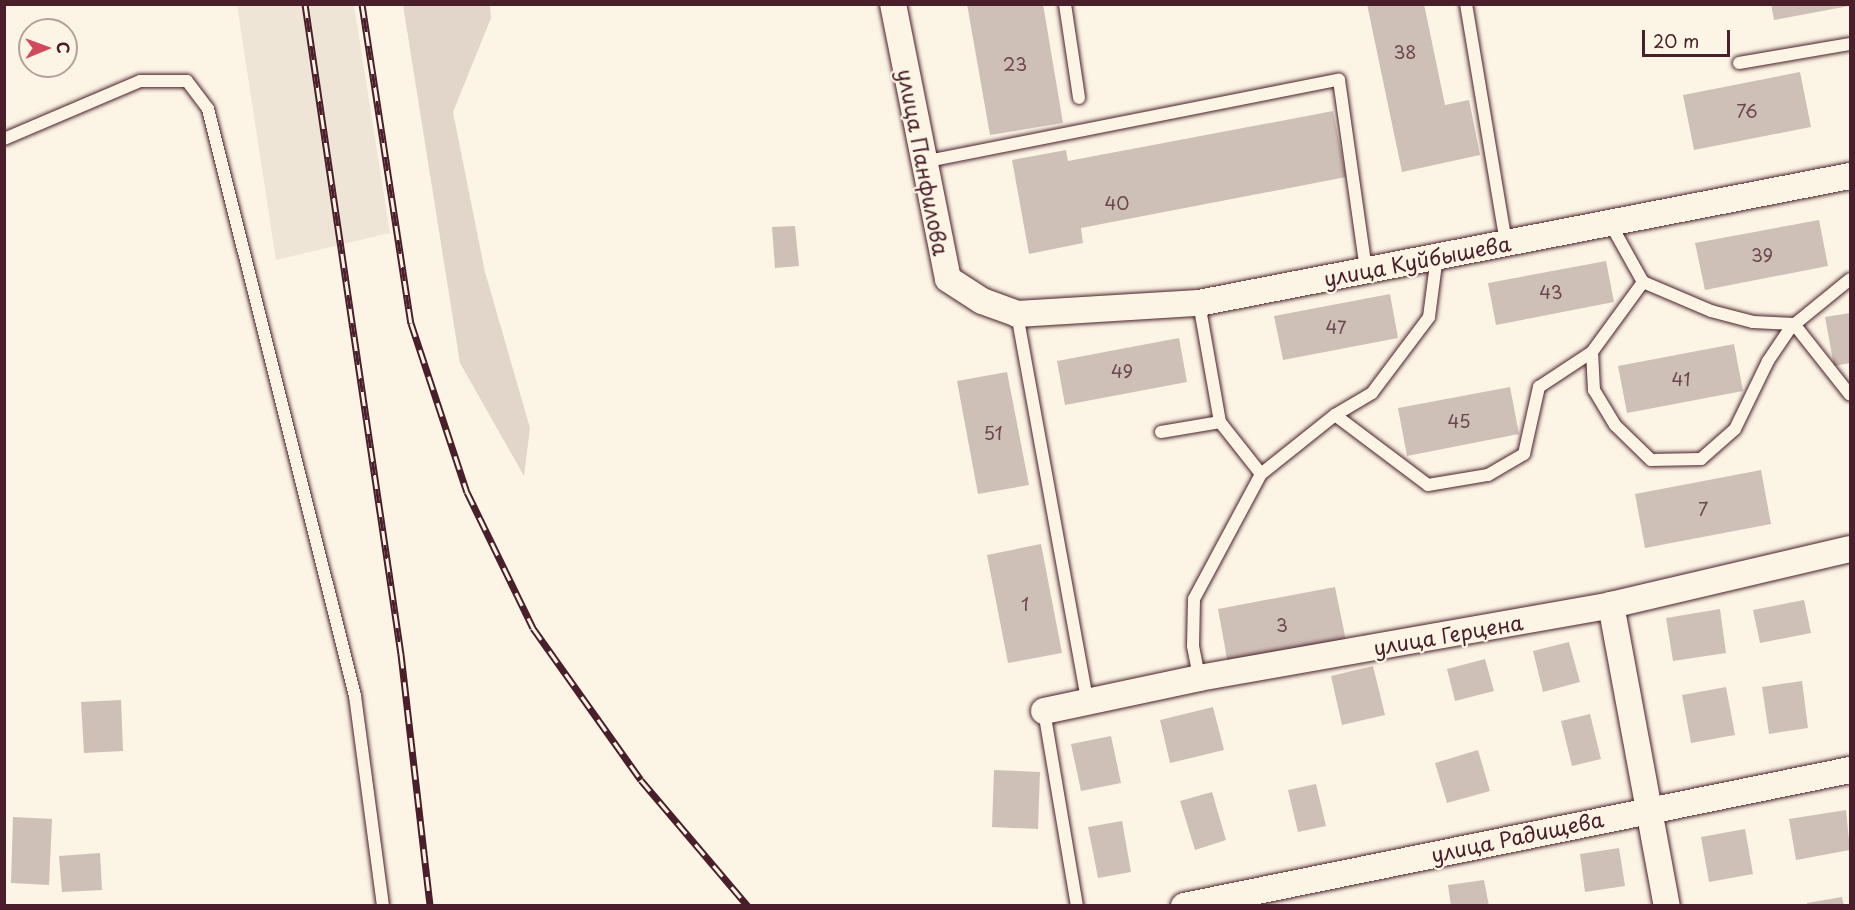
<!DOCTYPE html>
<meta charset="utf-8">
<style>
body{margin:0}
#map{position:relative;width:1855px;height:910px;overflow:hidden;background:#fcf5e5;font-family:"Playpen Sans",sans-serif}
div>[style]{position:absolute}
.built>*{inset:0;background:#eee5d7}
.green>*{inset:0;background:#e2d5ca}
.building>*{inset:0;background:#cfc0b7}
.roads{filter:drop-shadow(0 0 2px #4a1f2b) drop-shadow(0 0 2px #4a1f2b)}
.lane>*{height:12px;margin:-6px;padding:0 6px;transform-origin:6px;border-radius:6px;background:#fcf5e5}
.street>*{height:26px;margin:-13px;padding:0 13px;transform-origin:13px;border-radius:13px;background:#fcf5e5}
.rail>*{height:7px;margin-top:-3.5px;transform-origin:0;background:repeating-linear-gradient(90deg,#fcf5e5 0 14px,#4a1f2b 0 28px);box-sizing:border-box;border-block:2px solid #4a1f2b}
span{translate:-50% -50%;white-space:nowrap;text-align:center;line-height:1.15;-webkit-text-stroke:4.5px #fcf5e5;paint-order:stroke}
.number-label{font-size:18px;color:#6b474e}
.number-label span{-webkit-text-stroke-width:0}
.street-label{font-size:21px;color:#4a1f2b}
.frame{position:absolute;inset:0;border:6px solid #4a1f2b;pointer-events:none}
.north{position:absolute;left:18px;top:18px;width:60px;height:60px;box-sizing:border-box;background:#fcf5e5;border:2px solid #b59f9b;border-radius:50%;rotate:89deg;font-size:16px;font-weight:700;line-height:24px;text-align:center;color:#4a1f2b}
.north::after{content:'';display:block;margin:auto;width:21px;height:27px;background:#d1495b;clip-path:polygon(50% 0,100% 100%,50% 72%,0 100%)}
.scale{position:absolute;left:1642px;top:30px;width:88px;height:27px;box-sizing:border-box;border:3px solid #4a1f2b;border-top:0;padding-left:8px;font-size:18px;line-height:21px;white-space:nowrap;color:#4a1f2b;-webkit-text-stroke:4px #fcf5e5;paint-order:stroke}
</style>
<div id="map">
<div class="built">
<i style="clip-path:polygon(237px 5px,354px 5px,390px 233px,276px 260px)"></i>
</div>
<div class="green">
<i style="clip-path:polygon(403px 5px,490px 5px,491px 18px,453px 112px,485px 272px,530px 428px,524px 476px,460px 363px)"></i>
</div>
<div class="building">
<i style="clip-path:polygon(967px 4px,1043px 4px,1063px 123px,990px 135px)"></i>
<i style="clip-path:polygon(1367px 4px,1424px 4px,1445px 105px,1469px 100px,1480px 155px,1402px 172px)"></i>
<i style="clip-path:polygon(1771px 4px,1848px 4px,1849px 6px,1774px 20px)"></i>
<i style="clip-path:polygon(1800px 72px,1811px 127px,1694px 150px,1683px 95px)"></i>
<i style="clip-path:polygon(1333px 111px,1346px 177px,1081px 228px,1083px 243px,1029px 254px,1012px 160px,1066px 150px,1068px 161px)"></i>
<i style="clip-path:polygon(1819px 220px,1828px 266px,1705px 290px,1695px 243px)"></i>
<i style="clip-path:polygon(795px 226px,799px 266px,775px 268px,772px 227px)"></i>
<i style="clip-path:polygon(1606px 261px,1614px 302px,1496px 325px,1488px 283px)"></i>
<i style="clip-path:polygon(1390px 294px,1398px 338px,1283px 360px,1274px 316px)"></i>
<i style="clip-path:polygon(1850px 313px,1850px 363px,1834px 366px,1825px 317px)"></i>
<i style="clip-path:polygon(1179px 338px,1187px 382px,1065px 405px,1057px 361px)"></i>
<i style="clip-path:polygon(1734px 344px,1743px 391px,1627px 413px,1618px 366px)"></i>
<i style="clip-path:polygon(1007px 372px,1029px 485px,978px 494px,957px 381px)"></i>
<i style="clip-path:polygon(1510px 387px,1519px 434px,1407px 456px,1398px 408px)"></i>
<i style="clip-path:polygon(1761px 470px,1771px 524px,1645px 548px,1635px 494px)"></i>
<i style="clip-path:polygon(1041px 544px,1062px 653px,1008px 663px,987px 555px)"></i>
<i style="clip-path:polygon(1335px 587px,1346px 641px,1228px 664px,1218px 609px)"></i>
<i style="clip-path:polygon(1804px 600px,1811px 633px,1760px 643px,1753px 610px)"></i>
<i style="clip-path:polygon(1720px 609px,1726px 653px,1673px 661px,1666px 618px)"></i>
<i style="clip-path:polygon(1569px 642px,1580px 682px,1543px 692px,1533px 651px)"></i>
<i style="clip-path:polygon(1485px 659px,1494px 691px,1455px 701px,1447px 669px)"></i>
<i style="clip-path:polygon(1373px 666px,1385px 715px,1342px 725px,1331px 676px)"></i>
<i style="clip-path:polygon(1802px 681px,1808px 728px,1769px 734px,1762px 687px)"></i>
<i style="clip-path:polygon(1726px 687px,1735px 735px,1691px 743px,1682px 695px)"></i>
<i style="clip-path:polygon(121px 700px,123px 751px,84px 753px,81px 702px)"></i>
<i style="clip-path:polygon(1213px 707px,1224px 750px,1170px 763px,1160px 720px)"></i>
<i style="clip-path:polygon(1590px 714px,1601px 759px,1572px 766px,1561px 721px)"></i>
<i style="clip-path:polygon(1111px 736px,1121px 783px,1081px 791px,1071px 744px)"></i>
<i style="clip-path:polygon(1478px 750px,1490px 791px,1447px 803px,1435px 763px)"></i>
<i style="clip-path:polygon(994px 770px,1040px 772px,1038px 829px,992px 827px)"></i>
<i style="clip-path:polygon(1316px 784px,1326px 826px,1298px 832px,1288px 790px)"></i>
<i style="clip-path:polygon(1212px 792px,1226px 840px,1195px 850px,1180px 801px)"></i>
<i style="clip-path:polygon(1846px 810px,1850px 850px,1796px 860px,1789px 819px)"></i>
<i style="clip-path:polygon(13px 817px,52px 819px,49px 885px,11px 883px)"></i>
<i style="clip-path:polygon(1122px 821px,1131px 872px,1098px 878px,1088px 827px)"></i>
<i style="clip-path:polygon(1745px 829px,1753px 874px,1709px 882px,1701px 837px)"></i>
<i style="clip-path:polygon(1619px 848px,1625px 886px,1585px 892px,1580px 854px)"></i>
<i style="clip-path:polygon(100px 853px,102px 890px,62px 892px,59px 856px)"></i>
<i style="clip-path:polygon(1484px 880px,1489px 906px,1451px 906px,1448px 885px)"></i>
<i style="clip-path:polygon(1842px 897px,1844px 906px,1807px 906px,1807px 903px)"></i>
</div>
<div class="roads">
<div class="lane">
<i style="left:1065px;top:4px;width:95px;rotate:81.5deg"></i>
<i style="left:1466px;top:4px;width:241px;rotate:80.5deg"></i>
<i style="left:1739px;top:63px;width:113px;rotate:-9.7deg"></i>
<i style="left:4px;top:139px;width:148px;rotate:-23.1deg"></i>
<i style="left:140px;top:81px;width:47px"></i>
<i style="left:187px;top:81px;width:35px;rotate:53deg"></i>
<i style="left:208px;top:109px;width:605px;rotate:75.94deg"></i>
<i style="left:355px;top:696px;width:212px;rotate:82.4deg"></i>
<i style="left:923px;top:162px;width:424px;rotate:-11.2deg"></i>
<i style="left:1339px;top:80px;width:192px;rotate:81.9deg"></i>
<i style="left:1610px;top:223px;width:68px;rotate:60.8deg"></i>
<i style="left:1199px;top:303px;width:121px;rotate:80deg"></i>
<i style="left:1220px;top:422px;width:66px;rotate:51.7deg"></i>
<i style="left:1261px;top:474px;width:142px;rotate:118.2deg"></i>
<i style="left:1194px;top:599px;width:47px;rotate:91.2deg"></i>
<i style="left:1193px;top:646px;width:33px;rotate:79deg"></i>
<i style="left:1017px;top:314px;width:392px;rotate:79.7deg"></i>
<i style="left:1592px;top:352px;width:38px;rotate:87deg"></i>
<i style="left:1594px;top:390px;width:41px;rotate:59deg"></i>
<i style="left:1615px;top:425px;width:50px;rotate:44.2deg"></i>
<i style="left:1651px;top:460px;width:50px;rotate:-1.1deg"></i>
<i style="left:1701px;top:459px;width:45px;rotate:-41.4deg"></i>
<i style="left:1735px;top:429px;width:76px;rotate:-64.1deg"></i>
<i style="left:1768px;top:361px;width:40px;rotate:-56deg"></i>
<i style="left:1790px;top:328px;width:77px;rotate:-39.2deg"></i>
<i style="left:1335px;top:415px;width:43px;rotate:-30.7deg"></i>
<i style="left:1372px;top:393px;width:95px;rotate:-53.1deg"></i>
<i style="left:1429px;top:317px;width:62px;rotate:-82.5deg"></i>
<i style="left:1161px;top:432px;width:60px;rotate:-9.6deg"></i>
<i style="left:1261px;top:474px;width:95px;rotate:-38.6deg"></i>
<i style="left:1335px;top:415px;width:116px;rotate:37deg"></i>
<i style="left:1428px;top:485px;width:61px;rotate:-9.5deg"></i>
<i style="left:1488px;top:475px;width:42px;rotate:-30.3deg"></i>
<i style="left:1524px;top:454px;width:69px;rotate:-77.4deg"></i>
<i style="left:1539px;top:387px;width:64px;rotate:-33.4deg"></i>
<i style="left:1592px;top:352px;width:87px;rotate:-53.9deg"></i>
<i style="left:1643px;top:282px;width:74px;rotate:23.1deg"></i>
<i style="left:1711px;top:311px;width:43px;rotate:14.7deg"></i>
<i style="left:1753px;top:322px;width:41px;rotate:2.8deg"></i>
<i style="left:1794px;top:324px;width:90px;rotate:51.7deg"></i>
<i style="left:1044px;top:711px;width:198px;rotate:80.4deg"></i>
</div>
<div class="street">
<i style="left:893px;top:4px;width:280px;rotate:78.7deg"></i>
<i style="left:948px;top:279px;width:40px;rotate:32.9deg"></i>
<i style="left:982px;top:301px;width:37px;rotate:20deg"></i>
<i style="left:1017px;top:314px;width:182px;rotate:-3.5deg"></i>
<i style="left:1199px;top:303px;width:663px;rotate:-11.04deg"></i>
<i style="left:1611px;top:605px;width:306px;rotate:79.5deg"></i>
<i style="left:1044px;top:711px;width:158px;rotate:-12deg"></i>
<i style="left:1199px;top:678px;width:418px;rotate:-10deg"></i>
<i style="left:1611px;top:605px;width:245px;rotate:-13.2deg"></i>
<i style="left:1184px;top:906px;width:680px;rotate:-11.54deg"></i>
</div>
</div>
<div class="rail">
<i style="left:305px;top:4px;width:657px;rotate:81.6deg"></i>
<i style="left:401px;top:654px;width:254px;rotate:83.4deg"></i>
<i style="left:362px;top:4px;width:323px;rotate:81.3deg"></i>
<i style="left:411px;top:323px;width:178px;rotate:71.7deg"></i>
<i style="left:467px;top:492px;width:151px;rotate:64.1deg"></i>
<i style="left:533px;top:628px;width:186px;rotate:54.6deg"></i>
<i style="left:641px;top:780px;width:165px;rotate:49.7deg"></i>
</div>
<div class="number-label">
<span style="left:1405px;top:52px">38</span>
<span style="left:1015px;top:64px">23</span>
<span style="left:1747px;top:111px">76</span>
<span style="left:1117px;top:203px">40</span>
<span style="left:1762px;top:255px">39</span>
<span style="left:1551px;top:292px">43</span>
<span style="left:1336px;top:327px">47</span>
<span style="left:1122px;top:371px">49</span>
<span style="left:1681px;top:379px">41</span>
<span style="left:1459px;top:421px">45</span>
<span style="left:993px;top:433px">51</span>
<span style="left:1703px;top:509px">7</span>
<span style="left:1025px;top:604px">1</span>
<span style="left:1282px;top:625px">3</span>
</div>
<div class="street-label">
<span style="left:924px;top:162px;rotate:79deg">улица Панфилова</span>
<span style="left:1417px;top:260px;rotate:-11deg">улица Куйбышева</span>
<span style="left:1448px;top:634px;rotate:-10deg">улица Герцена</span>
<span style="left:1517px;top:836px;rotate:-12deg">улица Радищева</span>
</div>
<div class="frame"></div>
<div class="north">С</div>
<div class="scale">20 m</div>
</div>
